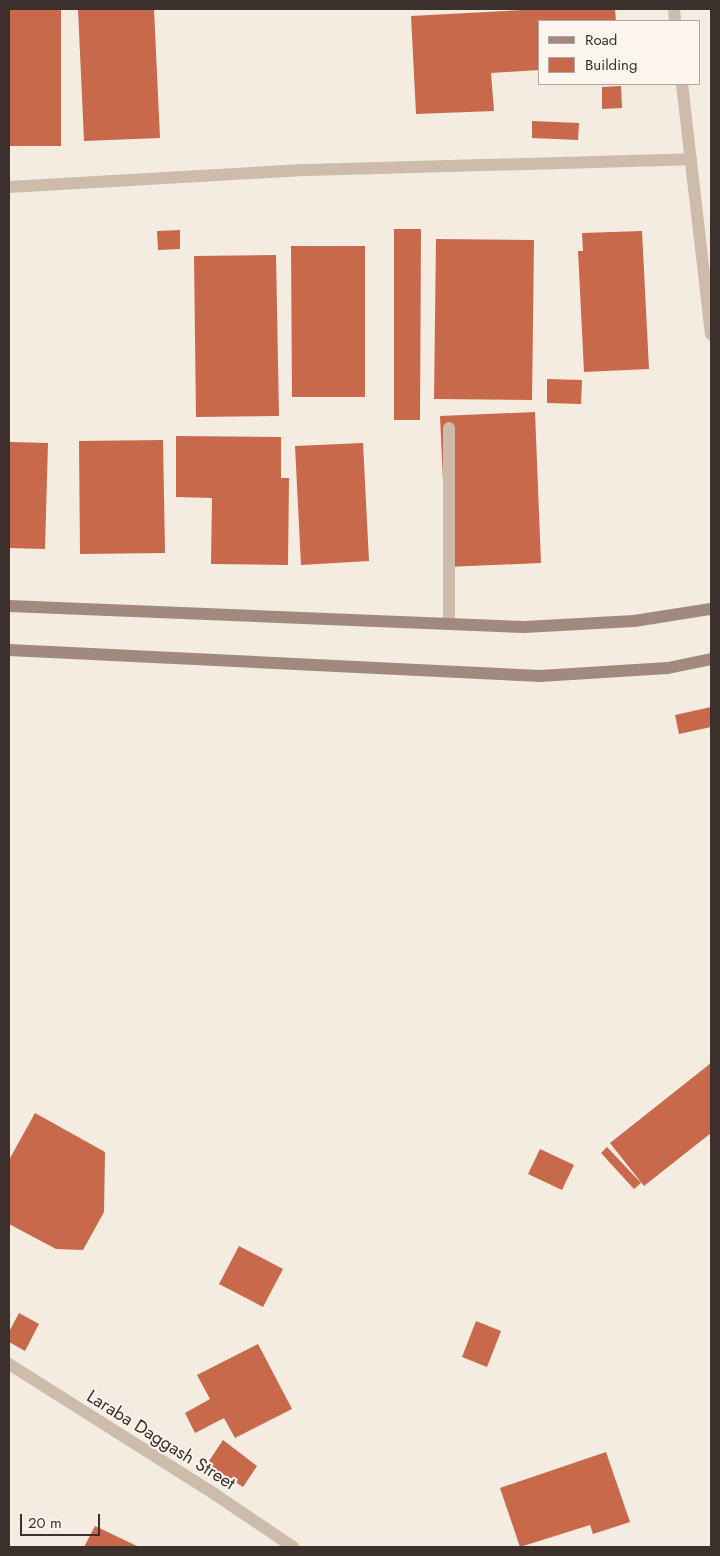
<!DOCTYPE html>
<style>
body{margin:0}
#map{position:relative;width:720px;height:1556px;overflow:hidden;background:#f4ebe1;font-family:Jost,sans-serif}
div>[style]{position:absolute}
.building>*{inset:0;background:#c8694b}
.lane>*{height:12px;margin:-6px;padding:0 6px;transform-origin:6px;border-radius:6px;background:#cdbbac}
.street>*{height:12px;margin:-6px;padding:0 6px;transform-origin:6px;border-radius:6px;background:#cdbbac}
.secondary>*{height:12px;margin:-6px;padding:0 6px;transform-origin:6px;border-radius:6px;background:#a18a7d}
span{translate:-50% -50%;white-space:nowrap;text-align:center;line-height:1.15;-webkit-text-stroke:4px #fbf5ee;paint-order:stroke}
.street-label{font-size:18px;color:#3b302b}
.frame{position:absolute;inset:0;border:10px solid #3b302b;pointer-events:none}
.legend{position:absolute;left:538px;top:20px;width:162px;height:65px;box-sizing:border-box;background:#fbf5ee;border:1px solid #aea6a0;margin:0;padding:6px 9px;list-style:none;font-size:15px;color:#3b302b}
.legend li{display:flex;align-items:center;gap:10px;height:25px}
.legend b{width:25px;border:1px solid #aea6a0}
.scale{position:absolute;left:20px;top:1514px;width:80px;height:22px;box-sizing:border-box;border:2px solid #3b302b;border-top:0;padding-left:6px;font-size:15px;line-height:18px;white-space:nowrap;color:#3b302b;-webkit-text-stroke:4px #fbf5ee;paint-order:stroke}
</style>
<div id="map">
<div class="building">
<i style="clip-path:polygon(9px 9px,61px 9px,61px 146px,9px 146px)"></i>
<i style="clip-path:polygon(78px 9px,154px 9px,160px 138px,84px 141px)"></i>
<i style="clip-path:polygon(541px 9px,615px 9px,616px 21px,539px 21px,539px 70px,491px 73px,494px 111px,416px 114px,411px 16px)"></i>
<i style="clip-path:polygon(621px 86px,622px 108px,602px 109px,602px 87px)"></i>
<i style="clip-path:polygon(532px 121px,579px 123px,578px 140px,532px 138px)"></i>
<i style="clip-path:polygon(394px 229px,421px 229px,420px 420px,394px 420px)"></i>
<i style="clip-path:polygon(180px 230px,180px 249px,158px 250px,157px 231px)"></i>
<i style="clip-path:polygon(642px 231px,649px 369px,584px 372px,578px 251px,583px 251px,582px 233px)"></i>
<i style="clip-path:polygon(436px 239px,534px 240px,532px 400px,434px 399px)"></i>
<i style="clip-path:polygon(291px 246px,365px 246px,365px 397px,292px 397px)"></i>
<i style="clip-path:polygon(276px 255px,279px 416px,196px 417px,194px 256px)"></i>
<i style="clip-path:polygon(547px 379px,582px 380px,581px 404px,547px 403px)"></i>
<i style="clip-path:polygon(535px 412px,541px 563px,447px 567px,440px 416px)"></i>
<i style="clip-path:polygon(176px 436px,281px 437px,281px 478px,289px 478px,288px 565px,211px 564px,212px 498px,176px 497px)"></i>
<i style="clip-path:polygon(163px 440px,165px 553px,80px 554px,79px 441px)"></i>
<i style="clip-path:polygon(9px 442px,48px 443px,45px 549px,9px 548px)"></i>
<i style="clip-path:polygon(363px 443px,369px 561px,301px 565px,295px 446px)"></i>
<i style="clip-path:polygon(711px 707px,711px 727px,679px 734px,675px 715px)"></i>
<i style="clip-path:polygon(711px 1063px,711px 1133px,644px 1186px,610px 1143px)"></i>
<i style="clip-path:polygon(35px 1113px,105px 1152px,104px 1212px,83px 1250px,56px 1249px,9px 1224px,9px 1160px)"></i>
<i style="clip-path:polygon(607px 1147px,641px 1183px,634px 1189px,601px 1153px)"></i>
<i style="clip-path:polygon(540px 1149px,574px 1165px,562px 1190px,528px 1174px)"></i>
<i style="clip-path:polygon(239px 1246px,283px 1269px,263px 1307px,219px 1284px)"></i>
<i style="clip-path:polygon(19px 1313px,39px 1324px,25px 1351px,9px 1342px,9px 1332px)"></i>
<i style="clip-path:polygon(476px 1321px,501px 1331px,487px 1367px,462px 1357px)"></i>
<i style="clip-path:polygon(258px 1344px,292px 1409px,235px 1438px,224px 1418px,195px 1433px,185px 1413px,210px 1399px,197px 1375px)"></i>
<i style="clip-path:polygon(223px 1440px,257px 1466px,243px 1487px,207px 1464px)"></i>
<i style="clip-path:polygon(606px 1452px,630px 1522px,593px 1534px,590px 1525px,520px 1547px,500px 1488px)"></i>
<i style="clip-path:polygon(95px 1526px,139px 1547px,84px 1547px)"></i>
</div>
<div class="lane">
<i style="left:449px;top:428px;width:196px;rotate:90deg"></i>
</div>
<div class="street">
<i style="left:674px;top:9px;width:12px;rotate:85deg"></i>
<i style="left:682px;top:84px;width:252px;rotate:83.4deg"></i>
<i style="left:9px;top:187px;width:299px;rotate:-3.3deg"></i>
<i style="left:308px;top:170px;width:383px;rotate:-1.6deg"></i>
<i style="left:9px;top:1364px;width:245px;rotate:32.3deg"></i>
<i style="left:216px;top:1495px;width:93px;rotate:34deg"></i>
</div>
<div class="secondary">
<i style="left:9px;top:606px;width:515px;rotate:2.34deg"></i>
<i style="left:524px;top:627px;width:110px;rotate:-3.1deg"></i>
<i style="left:634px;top:621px;width:78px;rotate:-8.9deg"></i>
<i style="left:9px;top:650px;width:532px;rotate:2.8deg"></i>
<i style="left:540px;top:676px;width:128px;rotate:-3.6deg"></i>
<i style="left:668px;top:668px;width:44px;rotate:-11.8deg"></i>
</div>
<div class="street-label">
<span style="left:161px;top:1440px;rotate:32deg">Laraba Daggash Street</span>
</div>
<div class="frame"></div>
<ul class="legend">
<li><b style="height:6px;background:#a18a7d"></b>Road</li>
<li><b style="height:14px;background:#c8694b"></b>Building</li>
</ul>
<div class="scale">20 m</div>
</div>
